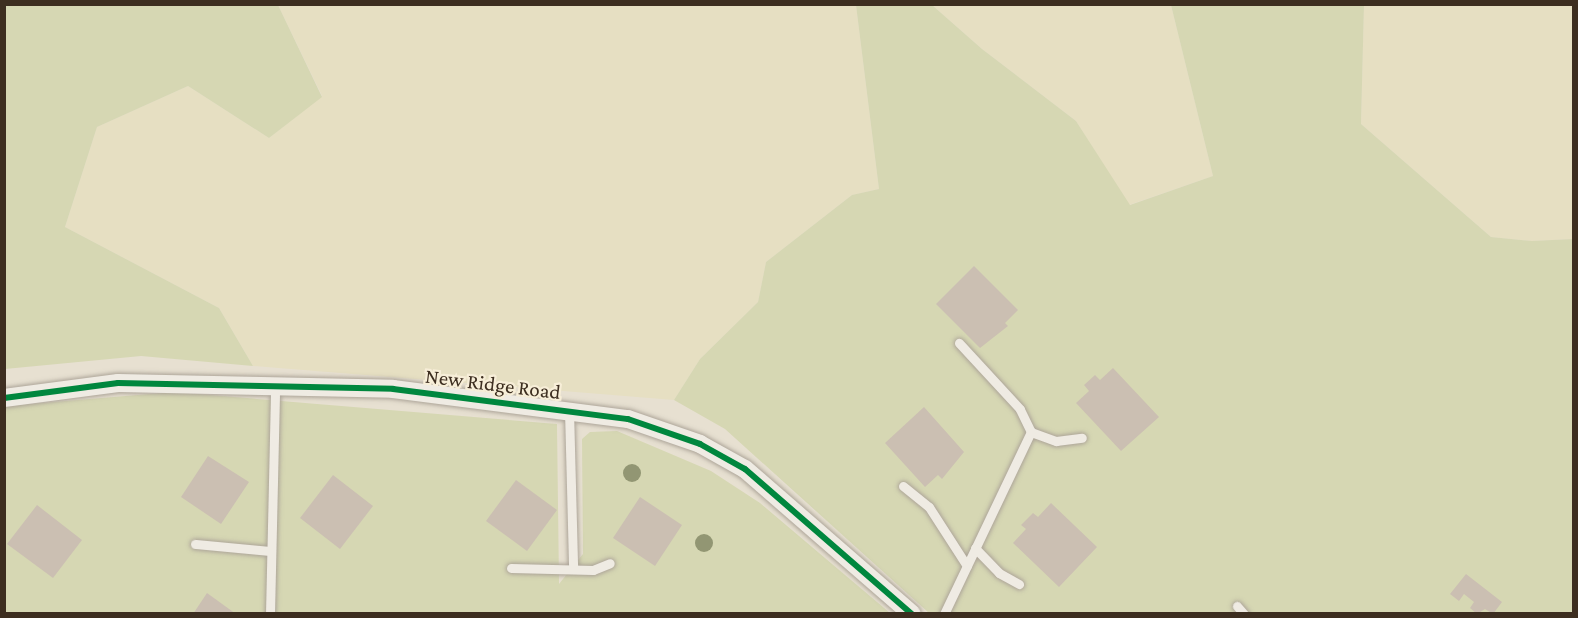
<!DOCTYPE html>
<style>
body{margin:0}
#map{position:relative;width:1578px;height:618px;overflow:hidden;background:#e7e0d1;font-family:"Crimson Pro",serif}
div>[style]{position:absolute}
.farmland>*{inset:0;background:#e6dfc2}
.green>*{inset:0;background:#d6d7b3}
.building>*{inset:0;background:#cbbfb2}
.roads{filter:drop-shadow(0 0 2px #ada599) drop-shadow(0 0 2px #ada599)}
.lane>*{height:9px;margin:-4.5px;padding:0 4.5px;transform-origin:4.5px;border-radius:4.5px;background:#efebe3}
.street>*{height:18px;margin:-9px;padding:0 9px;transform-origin:9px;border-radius:9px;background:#efebe3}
.cycleway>*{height:6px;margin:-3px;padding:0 3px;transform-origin:3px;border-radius:3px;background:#00873e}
.trees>*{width:18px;height:18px;margin:-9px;border-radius:50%;background:#929673}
span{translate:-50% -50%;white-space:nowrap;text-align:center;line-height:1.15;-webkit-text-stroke:4.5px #f7eed8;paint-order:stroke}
.street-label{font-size:21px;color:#3d2e20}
.frame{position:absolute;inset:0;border:6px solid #3d2e20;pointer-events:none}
</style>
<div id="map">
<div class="farmland">
<i style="clip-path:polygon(278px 5px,856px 5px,879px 189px,852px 195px,766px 262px,758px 302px,700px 359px,674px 400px,253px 366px,219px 308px,65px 227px,97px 127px,188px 86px,269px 138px,322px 96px)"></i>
<i style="clip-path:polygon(932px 5px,1171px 5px,1213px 176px,1129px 205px,1076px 121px,982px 49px)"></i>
<i style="clip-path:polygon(1364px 5px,1573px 5px,1573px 239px,1532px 241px,1491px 237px,1361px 124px)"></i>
</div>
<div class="green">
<i style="clip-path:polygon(5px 4px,278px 5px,322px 97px,269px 138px,188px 86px,97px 127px,65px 227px,219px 308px,253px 366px,141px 356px,5px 369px)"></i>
<i style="clip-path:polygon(856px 5px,932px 5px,982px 49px,1076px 121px,1130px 205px,1213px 176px,1171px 5px,1364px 5px,1361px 124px,1491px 237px,1532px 241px,1573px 239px,1573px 613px,929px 613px,725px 429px,674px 400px,700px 359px,758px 302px,766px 262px,852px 195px,879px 189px)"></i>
<i style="clip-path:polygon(174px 392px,557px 424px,559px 584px,583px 554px,582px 439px,590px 432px,617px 431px,711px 471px,760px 503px,890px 613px,5px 614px,5px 406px)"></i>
</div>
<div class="building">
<i style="clip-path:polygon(974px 266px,1018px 310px,1005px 323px,1008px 326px,980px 348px,936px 304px)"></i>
<i style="clip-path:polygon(1113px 368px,1159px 417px,1121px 451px,1076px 403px,1089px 391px,1084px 385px,1095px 375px,1100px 380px)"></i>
<i style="clip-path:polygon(924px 407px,964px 452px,942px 479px,938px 475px,925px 487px,885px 443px)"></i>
<i style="clip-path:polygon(208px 456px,249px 482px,221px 524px,181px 497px)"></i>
<i style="clip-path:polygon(333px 475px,373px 506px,340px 549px,300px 518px)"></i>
<i style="clip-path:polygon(516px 480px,557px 510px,527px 551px,486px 521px)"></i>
<i style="clip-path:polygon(640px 497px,682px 525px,655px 566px,613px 538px)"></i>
<i style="clip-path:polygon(1051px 503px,1097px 547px,1059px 587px,1013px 543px,1026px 529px,1021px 525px,1033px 513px,1038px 517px)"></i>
<i style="clip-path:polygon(37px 505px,82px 540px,53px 578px,7px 544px)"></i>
<i style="clip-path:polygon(1466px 574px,1502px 602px,1493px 614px,1485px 609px,1477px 614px,1470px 608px,1474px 602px,1464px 594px,1459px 601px,1450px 594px)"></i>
<i style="clip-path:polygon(207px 593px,236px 614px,193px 614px)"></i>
</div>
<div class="roads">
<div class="lane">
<i style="left:569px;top:410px;width:158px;rotate:88.5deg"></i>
<i style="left:1031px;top:432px;width:27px;rotate:20deg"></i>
<i style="left:1056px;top:441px;width:26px;rotate:-7deg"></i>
<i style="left:903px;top:486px;width:33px;rotate:39deg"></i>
<i style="left:929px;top:507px;width:70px;rotate:57.2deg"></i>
<i style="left:195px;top:544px;width:76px;rotate:5.3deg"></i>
<i style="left:975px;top:548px;width:35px;rotate:46deg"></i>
<i style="left:999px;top:573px;width:23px;rotate:29deg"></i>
<i style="left:511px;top:568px;width:82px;rotate:1.4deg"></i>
<i style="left:593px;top:570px;width:18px;rotate:-22deg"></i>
<i style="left:1237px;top:606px;width:11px;rotate:49deg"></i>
<i style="left:270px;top:614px;width:229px;rotate:-88.7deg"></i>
<i style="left:944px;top:614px;width:202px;rotate:-64.5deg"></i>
<i style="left:1031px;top:432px;width:25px;rotate:-116deg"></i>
<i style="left:1020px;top:409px;width:90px;rotate:-132.7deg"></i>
</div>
<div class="street">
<i style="left:4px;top:398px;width:115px;rotate:-7.5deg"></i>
<i style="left:118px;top:383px;width:275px;rotate:1.2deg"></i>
<i style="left:393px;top:389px;width:237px;rotate:7.3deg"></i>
<i style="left:628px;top:419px;width:76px;rotate:19.1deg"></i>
<i style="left:700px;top:444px;width:51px;rotate:29.1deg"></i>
<i style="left:745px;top:469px;width:221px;rotate:41deg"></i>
</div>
</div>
<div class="cycleway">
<i style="left:4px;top:398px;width:115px;rotate:-7.5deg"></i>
<i style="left:118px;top:383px;width:275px;rotate:1.2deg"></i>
<i style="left:393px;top:389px;width:237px;rotate:7.3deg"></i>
<i style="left:628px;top:419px;width:76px;rotate:19.1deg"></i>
<i style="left:700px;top:444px;width:51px;rotate:29.1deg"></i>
<i style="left:745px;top:469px;width:221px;rotate:41deg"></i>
</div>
<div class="trees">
<i style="left:632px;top:473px"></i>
<i style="left:704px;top:543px"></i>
</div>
<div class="street-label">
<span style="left:493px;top:384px;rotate:7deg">New Ridge Road</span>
</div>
<div class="frame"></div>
</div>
